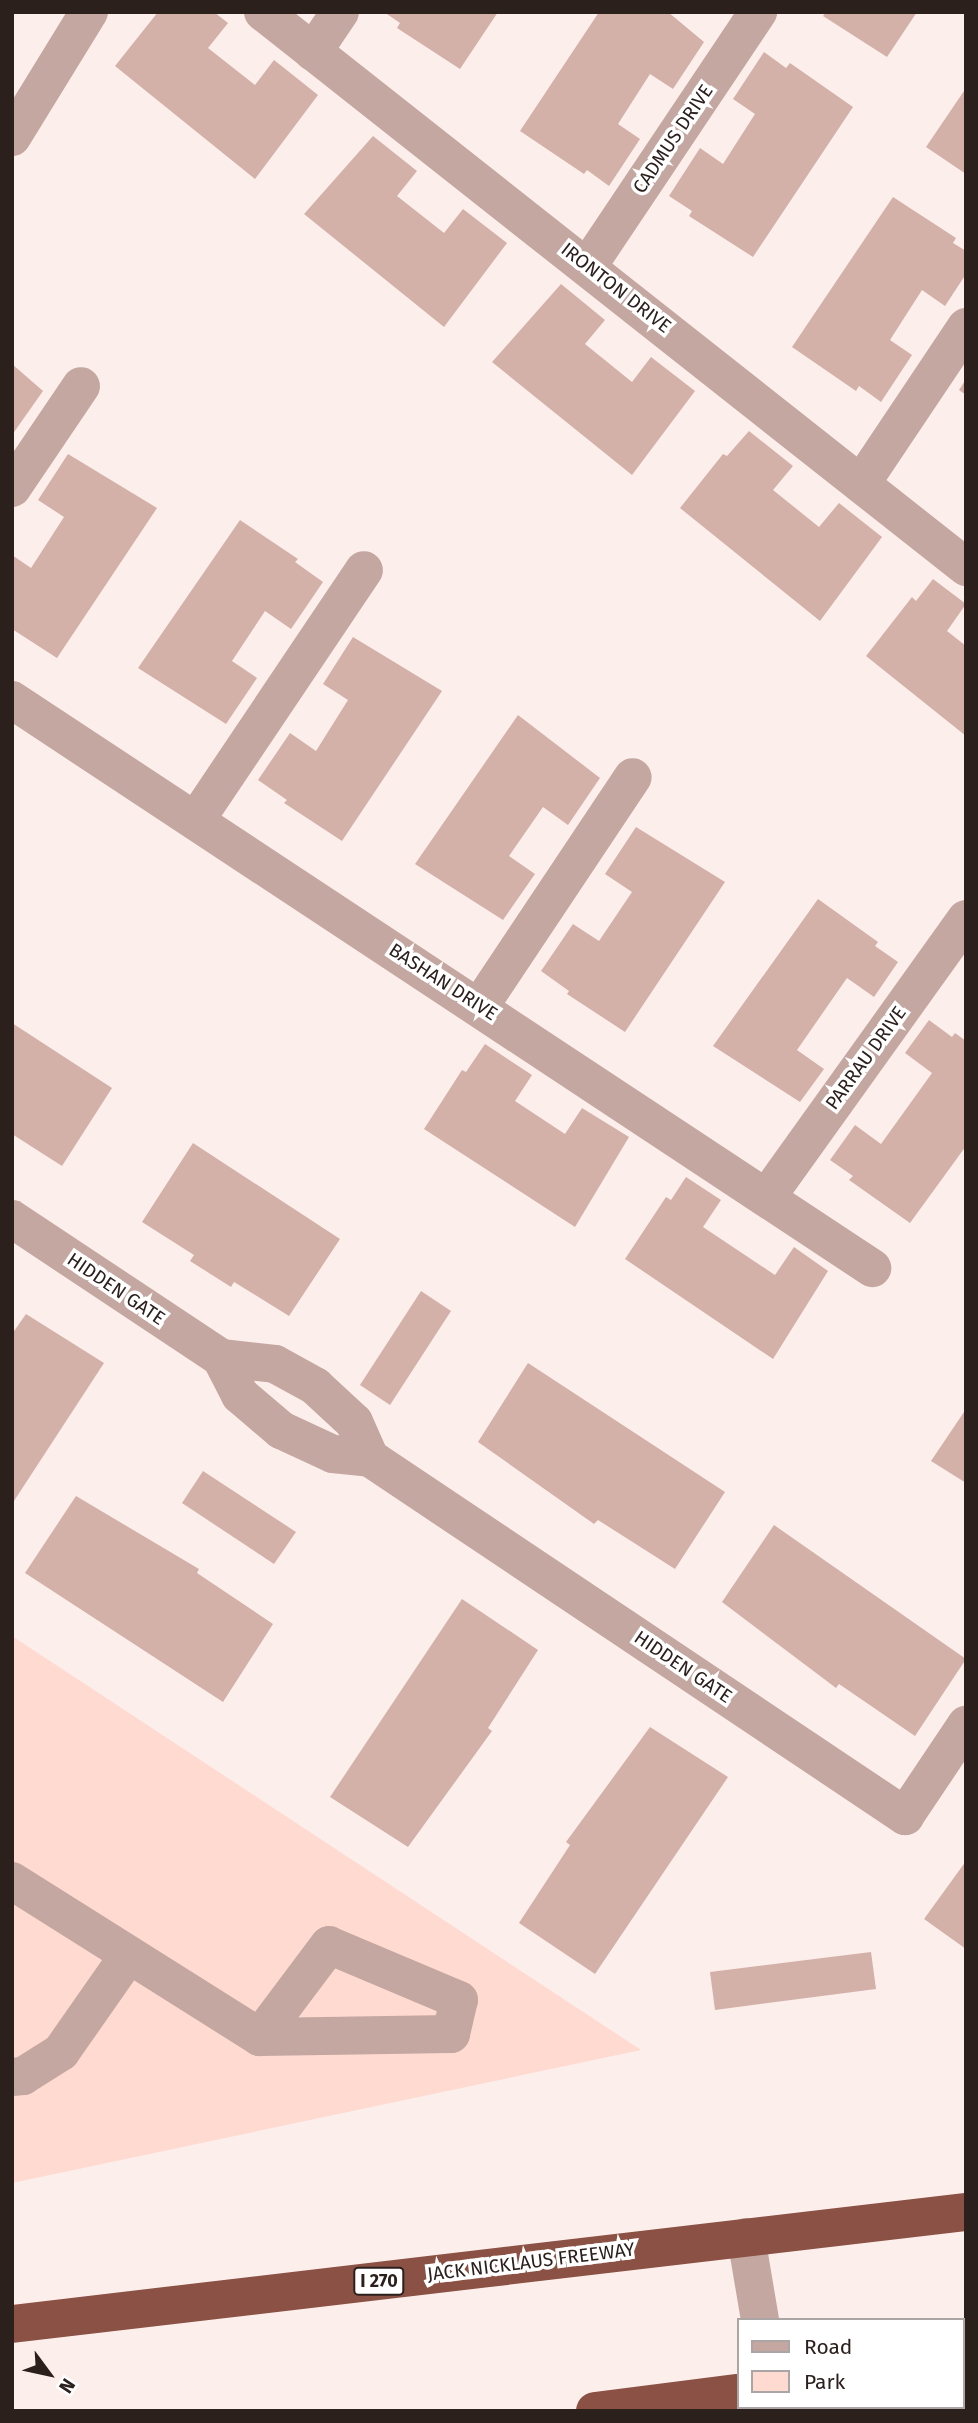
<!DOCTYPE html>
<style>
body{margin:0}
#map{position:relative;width:978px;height:2423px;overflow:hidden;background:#fceeeb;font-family:"Fira Sans",sans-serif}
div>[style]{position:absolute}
.green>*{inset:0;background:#ffdad1}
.building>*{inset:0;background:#d3b1a9}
.minor>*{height:38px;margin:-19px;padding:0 19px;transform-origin:19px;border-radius:19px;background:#c4a7a0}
.highway>*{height:38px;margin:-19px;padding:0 19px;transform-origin:19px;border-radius:19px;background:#8a5144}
span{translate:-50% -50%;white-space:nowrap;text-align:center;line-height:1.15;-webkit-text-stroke:7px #fff;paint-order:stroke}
.shield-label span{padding:2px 5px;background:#fff;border:2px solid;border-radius:5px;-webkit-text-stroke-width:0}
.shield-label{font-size:18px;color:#2c201d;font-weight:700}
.street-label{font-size:19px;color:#2c201d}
.frame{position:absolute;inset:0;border:14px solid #2c201d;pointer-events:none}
.legend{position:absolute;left:737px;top:2318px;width:228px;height:91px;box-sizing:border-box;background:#fff;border:2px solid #aba6a5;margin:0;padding:9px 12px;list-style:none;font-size:21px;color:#2c201d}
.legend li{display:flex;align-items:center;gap:14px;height:35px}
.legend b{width:35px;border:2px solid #aba6a5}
.north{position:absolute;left:14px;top:2339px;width:70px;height:70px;-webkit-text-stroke:5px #fff;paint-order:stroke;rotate:123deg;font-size:19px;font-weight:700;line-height:28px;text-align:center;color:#2c201d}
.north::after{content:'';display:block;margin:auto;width:24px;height:32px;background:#2c201d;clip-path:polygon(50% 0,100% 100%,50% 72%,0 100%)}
</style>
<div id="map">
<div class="green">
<i style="clip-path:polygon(12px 1636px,641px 2050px,12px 2183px)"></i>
</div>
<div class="building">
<i style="clip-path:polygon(158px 12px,214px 12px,228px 23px,208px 48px,255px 85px,274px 60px,318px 95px,255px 179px,115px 66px)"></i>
<i style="clip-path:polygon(384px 12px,498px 12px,460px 69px,397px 28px,400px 23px)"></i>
<i style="clip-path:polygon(599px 12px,668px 12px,704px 42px,673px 89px,650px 74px,618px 124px,640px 139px,609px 186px,587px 170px,584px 174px,520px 131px)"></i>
<i style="clip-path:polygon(826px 12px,917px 12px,887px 57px,823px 16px)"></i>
<i style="clip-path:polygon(764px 52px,786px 68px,790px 63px,853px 107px,753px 257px,689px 216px,692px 211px,669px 196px,700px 148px,723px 164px,755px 114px,733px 99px)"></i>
<i style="clip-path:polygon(966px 88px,966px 174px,926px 147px)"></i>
<i style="clip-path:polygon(373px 136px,417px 171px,397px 196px,444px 233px,463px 209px,507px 243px,444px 327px,304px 214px)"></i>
<i style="clip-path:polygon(893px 197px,956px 238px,953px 243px,966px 251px,966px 274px,945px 306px,922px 290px,890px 340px,912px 355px,881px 402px,859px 386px,856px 391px,792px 347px)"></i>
<i style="clip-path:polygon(561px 284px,605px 320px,585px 344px,632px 382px,651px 357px,695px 391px,632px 475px,492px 362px)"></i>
<i style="clip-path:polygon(12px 364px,43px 391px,12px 435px)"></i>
<i style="clip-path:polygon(966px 379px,966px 395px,959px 390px)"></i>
<i style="clip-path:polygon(749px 431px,793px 466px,773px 490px,819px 527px,839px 503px,882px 537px,820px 621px,680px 508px,723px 454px,727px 456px)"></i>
<i style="clip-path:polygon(68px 454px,157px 508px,57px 658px,12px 629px,12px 555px,31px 568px,64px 517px,38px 500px)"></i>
<i style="clip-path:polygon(240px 520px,298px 559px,295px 562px,323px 582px,291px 629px,265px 611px,232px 661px,257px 678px,226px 724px,138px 668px)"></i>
<i style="clip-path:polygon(933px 579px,966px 604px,947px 631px,966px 646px,966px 736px,866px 656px,912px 597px,916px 601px)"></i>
<i style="clip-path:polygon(353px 637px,442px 691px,342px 841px,284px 803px,287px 800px,258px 780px,290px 733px,316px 751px,348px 700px,323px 684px)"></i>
<i style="clip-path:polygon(518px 715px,600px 778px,568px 825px,543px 807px,509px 856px,535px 874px,503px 920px,415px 864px)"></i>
<i style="clip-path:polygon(636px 827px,725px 882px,625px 1032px,567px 994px,569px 991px,541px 971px,573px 924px,599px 941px,632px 892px,605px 874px)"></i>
<i style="clip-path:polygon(818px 899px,878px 942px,875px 946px,898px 962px,874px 997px,847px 978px,797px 1050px,824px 1069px,800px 1102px,713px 1046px)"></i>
<i style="clip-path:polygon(929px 1020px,952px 1037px,955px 1033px,966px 1041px,966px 1146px,910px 1223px,849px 1180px,853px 1176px,830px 1160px,855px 1125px,881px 1144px,932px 1073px,905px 1053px)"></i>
<i style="clip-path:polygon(12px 1023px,112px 1088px,62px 1166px,12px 1134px)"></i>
<i style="clip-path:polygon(485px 1044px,532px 1075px,515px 1101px,565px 1134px,582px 1108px,629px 1137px,575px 1227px,424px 1129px,462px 1070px,466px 1072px)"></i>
<i style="clip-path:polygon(193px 1143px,340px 1239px,289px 1316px,234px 1282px,231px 1287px,190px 1261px,194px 1255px,142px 1222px)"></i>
<i style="clip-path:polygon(686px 1177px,721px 1200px,703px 1227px,775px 1275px,794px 1247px,828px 1271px,773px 1359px,625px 1259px,666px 1197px,671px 1200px)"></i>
<i style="clip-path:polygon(421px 1291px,451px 1311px,390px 1405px,360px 1385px)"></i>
<i style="clip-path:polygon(26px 1314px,104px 1363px,12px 1504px,12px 1334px)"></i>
<i style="clip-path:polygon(528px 1363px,725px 1492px,675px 1569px,598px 1520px,594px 1524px,478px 1442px)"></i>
<i style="clip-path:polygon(966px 1409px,966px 1483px,931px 1461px)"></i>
<i style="clip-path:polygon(203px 1471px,296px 1532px,274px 1564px,182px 1503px)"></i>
<i style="clip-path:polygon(76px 1496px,199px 1569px,197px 1573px,273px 1624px,223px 1702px,25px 1573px)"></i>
<i style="clip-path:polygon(774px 1525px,966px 1659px,915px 1736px,839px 1684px,836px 1688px,722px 1602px)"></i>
<i style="clip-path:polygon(462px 1599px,538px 1650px,488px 1728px,492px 1731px,408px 1847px,330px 1797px)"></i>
<i style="clip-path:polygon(650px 1727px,728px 1777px,595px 1974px,519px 1923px,570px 1845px,566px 1842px)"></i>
<i style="clip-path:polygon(966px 1861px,966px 1949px,924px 1919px)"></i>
<i style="clip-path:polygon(871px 1952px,876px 1989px,715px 2010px,710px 1972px)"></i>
</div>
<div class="minor">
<i style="left:263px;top:12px;width:896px;rotate:38.29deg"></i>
<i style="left:313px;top:52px;width:48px;rotate:-56deg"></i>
<i style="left:12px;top:137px;width:147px;rotate:-58.4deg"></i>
<i style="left:588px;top:266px;width:306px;rotate:-56.2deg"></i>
<i style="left:861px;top:484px;width:189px;rotate:-56.2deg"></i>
<i style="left:12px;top:488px;width:123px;rotate:-55.9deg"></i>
<i style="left:12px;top:700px;width:1031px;rotate:33.44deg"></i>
<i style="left:196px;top:820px;width:301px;rotate:-56.1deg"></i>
<i style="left:480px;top:1006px;width:275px;rotate:-56.3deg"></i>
<i style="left:767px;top:1197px;width:342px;rotate:-54.4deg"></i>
<i style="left:12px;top:1219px;width:251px;rotate:33.6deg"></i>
<i style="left:221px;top:1358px;width:54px;rotate:6.3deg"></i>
<i style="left:275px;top:1364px;width:46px;rotate:28.8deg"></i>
<i style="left:315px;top:1386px;width:53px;rotate:42.7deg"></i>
<i style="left:354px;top:1422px;width:39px;rotate:66deg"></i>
<i style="left:221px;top:1358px;width:42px;rotate:62.8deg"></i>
<i style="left:240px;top:1395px;width:54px;rotate:40.5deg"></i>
<i style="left:281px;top:1430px;width:57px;rotate:24.8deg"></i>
<i style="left:333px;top:1454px;width:37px;rotate:6deg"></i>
<i style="left:370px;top:1458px;width:644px;rotate:33.79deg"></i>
<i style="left:905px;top:1816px;width:110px;rotate:-56.2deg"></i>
<i style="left:12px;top:1881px;width:293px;rotate:32.2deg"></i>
<i style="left:260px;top:2037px;width:191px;rotate:-0.9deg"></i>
<i style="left:451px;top:2034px;width:35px;rotate:-77deg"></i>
<i style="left:459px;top:2000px;width:141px;rotate:-157.1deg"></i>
<i style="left:329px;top:1945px;width:115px;rotate:126.9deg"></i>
<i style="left:12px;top:2077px;width:11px;rotate:-5deg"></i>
<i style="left:23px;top:2076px;width:45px;rotate:-32.3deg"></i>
<i style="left:61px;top:2052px;width:117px;rotate:-55.1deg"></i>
<i style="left:746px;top:2237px;width:84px;rotate:80.4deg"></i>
</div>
<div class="highway">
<i style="left:12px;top:2324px;width:961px;rotate:-6.7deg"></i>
<i style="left:962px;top:2367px;width:4px;rotate:-14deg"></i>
<i style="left:595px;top:2411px;width:144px;rotate:-7.2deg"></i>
</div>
<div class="shield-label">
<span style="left:379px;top:2281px">I 270</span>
</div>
<div class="street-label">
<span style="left:673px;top:139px;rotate:-56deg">CADMUS DRIVE</span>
<span style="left:616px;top:288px;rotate:38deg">IRONTON DRIVE</span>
<span style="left:443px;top:982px;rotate:33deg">BASHAN DRIVE</span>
<span style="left:866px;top:1058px;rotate:-54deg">PARRAU DRIVE</span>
<span style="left:116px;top:1289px;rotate:34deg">HIDDEN GATE</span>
<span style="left:683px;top:1667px;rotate:34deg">HIDDEN GATE</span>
<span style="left:531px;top:2262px;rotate:-7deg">JACK NICKLAUS FREEWAY</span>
</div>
<div class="frame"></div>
<ul class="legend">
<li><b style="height:9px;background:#c4a7a0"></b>Road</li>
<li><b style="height:19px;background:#ffdad1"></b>Park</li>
</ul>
<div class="north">N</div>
</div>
